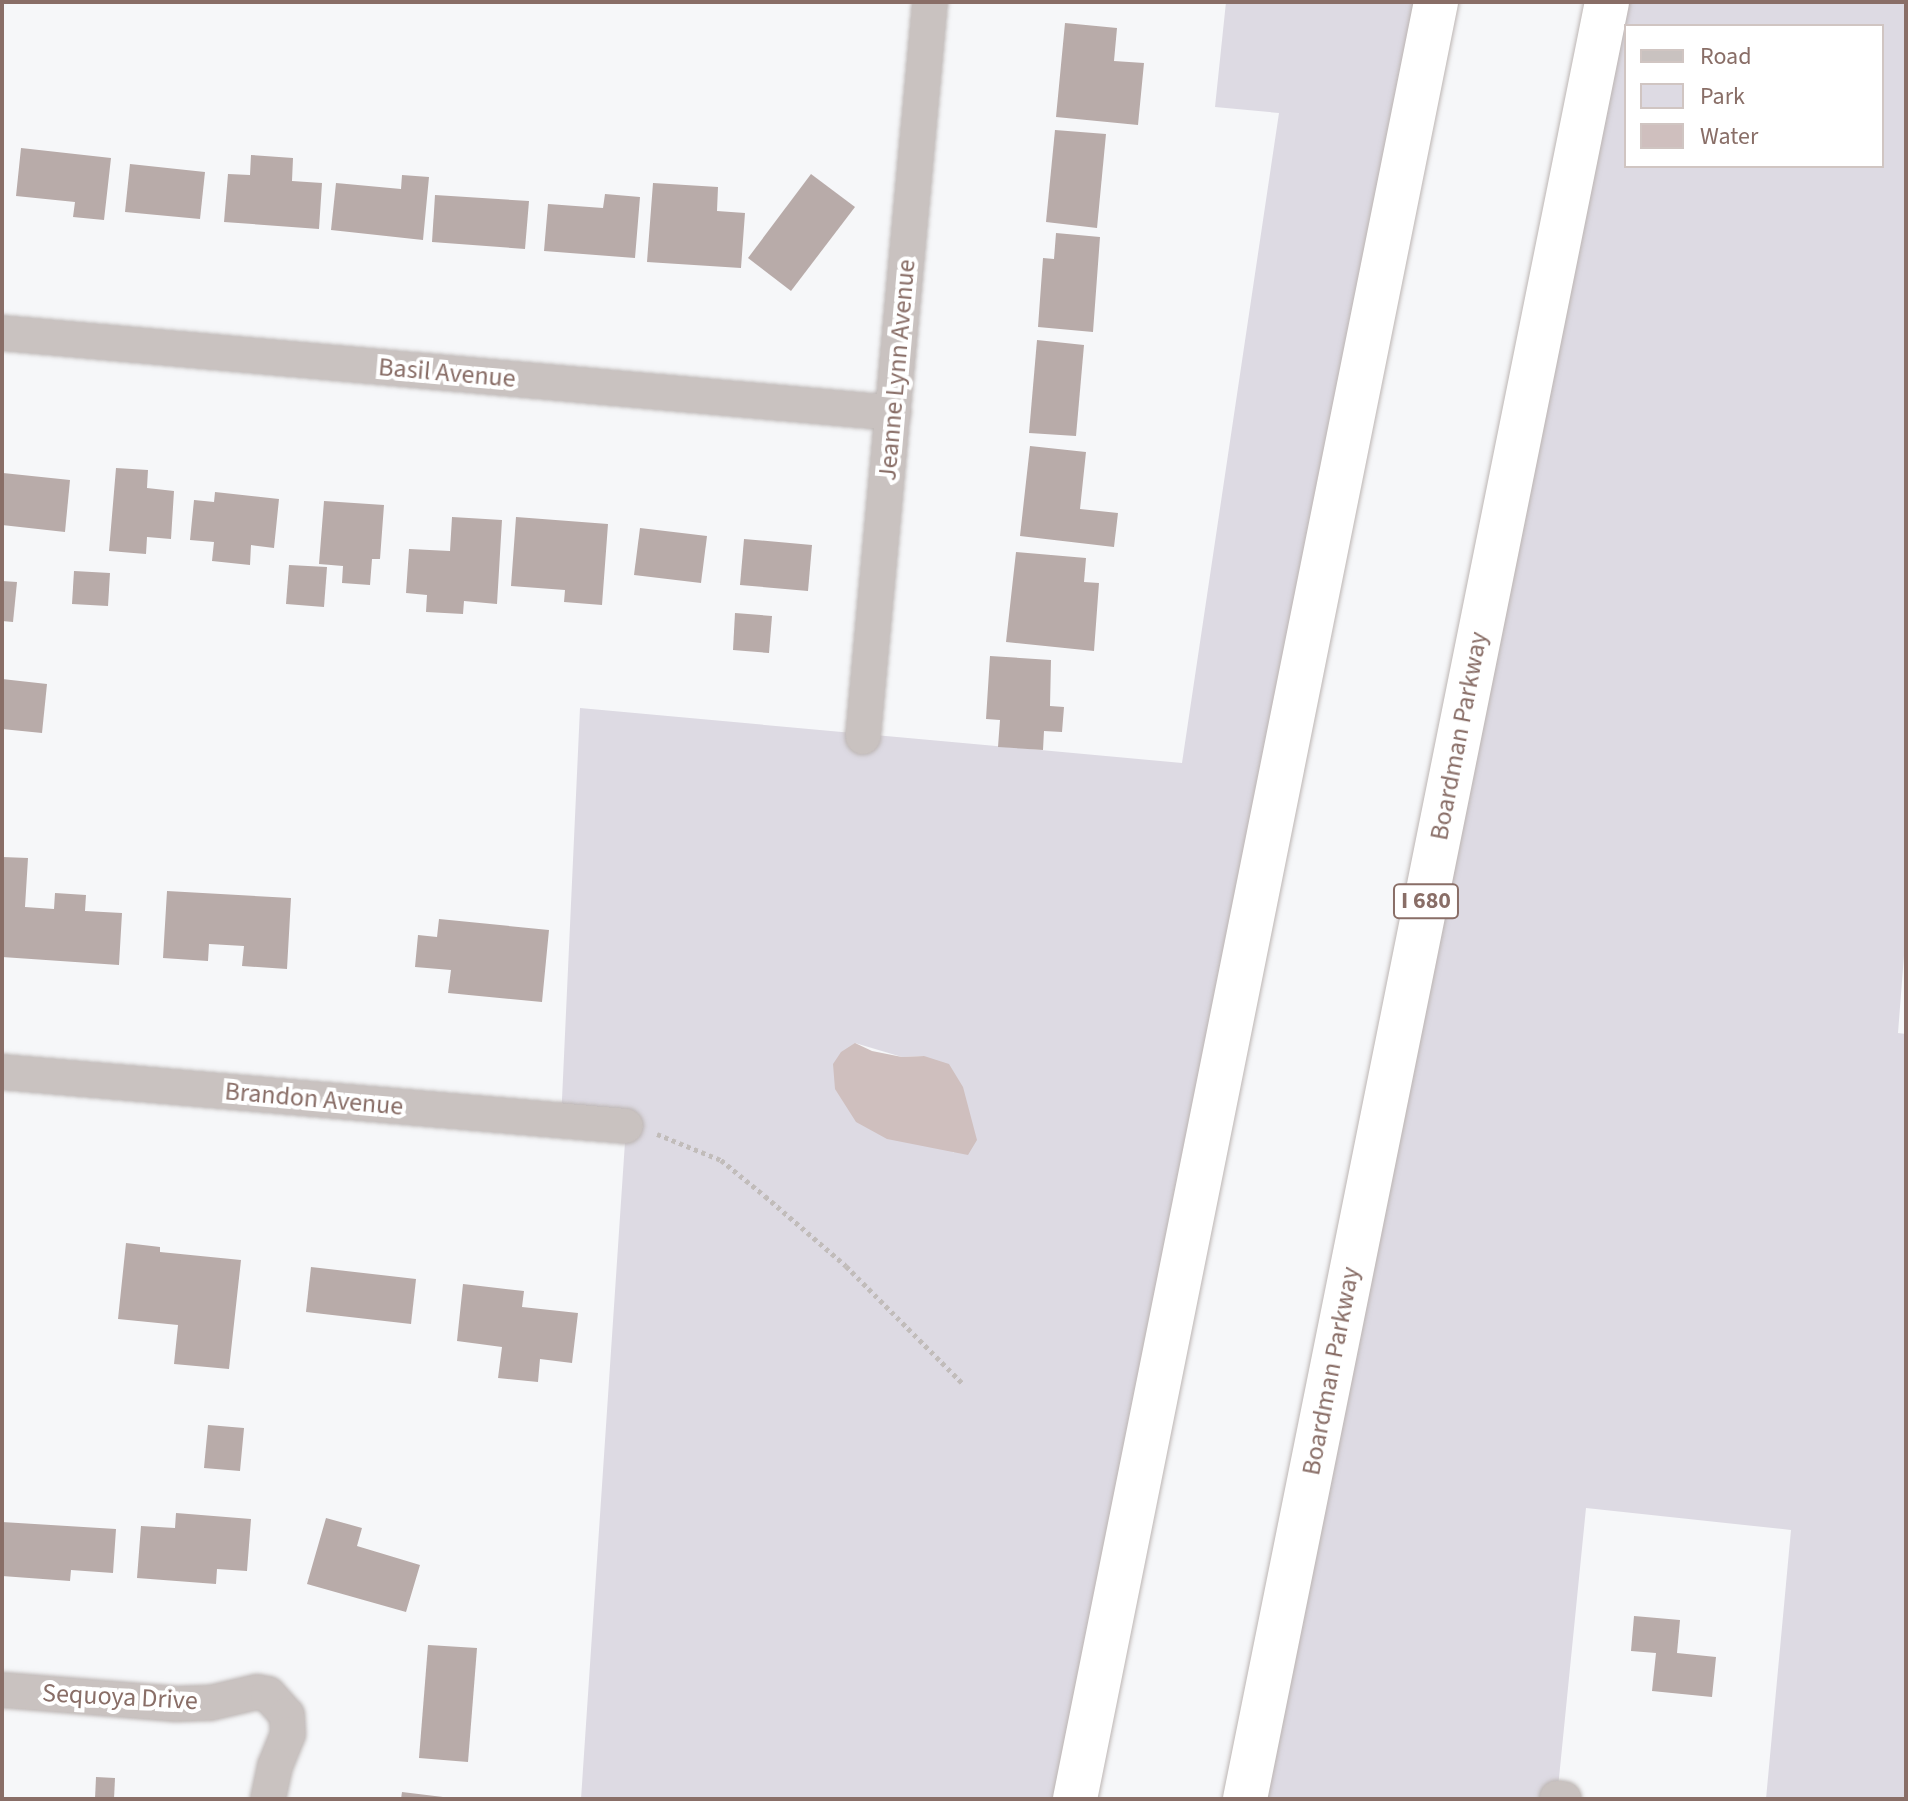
<!DOCTYPE html>
<style>
body{margin:0}
#map{position:relative;width:1908px;height:1801px;overflow:hidden;background:#f6f7f9;font-family:"Source Sans 3",sans-serif}
div>[style]{position:absolute}
.green>*{inset:0;background:#dddae3}
.water>*{inset:0;background:#cfbfbe}
.building>*{inset:0;background:#b8aba9}
.path>*{height:5px;margin-top:-2.5px;transform-origin:0;background:repeating-linear-gradient(90deg,#c1bcba 0 4px,transparent 0 8px)}
.roads{filter:drop-shadow(0 0 2px #bcb5b3) drop-shadow(0 0 2px #bcb5b3)}
.minor>*{height:34px;margin:-17px;padding:0 17px;transform-origin:17px;border-radius:17px;background:#c9c2c0}
.motorway>*{height:44px;margin:-22px;padding:0 22px;transform-origin:22px;border-radius:22px;background:#fff}
span{translate:-50% -50%;white-space:nowrap;text-align:center;line-height:1.15;-webkit-text-stroke:8px #fff;paint-order:stroke}
.shield-label span{padding:2px 6px;background:#fff;border:2px solid;border-radius:6px;-webkit-text-stroke-width:0}
.shield-label{font-size:24px;color:#896e67;font-weight:700}
.street-label{font-size:26px;color:#896e67}
.frame{position:absolute;inset:0;border:4px solid #896e67;pointer-events:none}
.legend{position:absolute;left:1624px;top:24px;width:260px;height:144px;box-sizing:border-box;background:#fff;border:2px solid #d0c5c2;margin:0;padding:10px 14px;list-style:none;font-size:24px;color:#896e67}
.legend li{display:flex;align-items:center;gap:16px;height:40px}
.legend b{width:40px;border:2px solid #d0c5c2}
</style>
<div id="map">
<div class="green">
<i style="clip-path:polygon(evenodd,1226px 2px,1436px 2px,1075px 1799px,581px 1799px,626px 1127px,561px 1121px,580px 708px,1182px 763px,1279px 113px,1215px 107px,1226px 2px,855px 1043px,902px 1057px,924px 1056px,954px 1153px,855px 1043px)"></i>
<i style="clip-path:polygon(evenodd,1607px 2px,1906px 2px,1906px 930px,1898px 1033px,1906px 1034px,1906px 1799px,1766px 1799px,1791px 1530px,1586px 1508px,1557px 1798px,1564px 1799px,1245px 1799px,1607px 2px,1626px 26px,1882px 26px,1882px 166px,1626px 166px,1626px 26px)"></i>
</div>
<div class="water">
<i style="clip-path:polygon(855px 1043px,872px 1051px,902px 1057px,924px 1056px,949px 1064px,963px 1087px,977px 1140px,968px 1155px,887px 1139px,856px 1122px,835px 1089px,833px 1064px,841px 1052px)"></i>
</div>
<div class="building">
<i style="clip-path:polygon(1065px 23px,1117px 28px,1114px 61px,1144px 63px,1138px 125px,1056px 117px)"></i>
<i style="clip-path:polygon(1055px 130px,1106px 134px,1097px 228px,1046px 222px)"></i>
<i style="clip-path:polygon(21px 148px,111px 158px,104px 220px,73px 217px,75px 202px,16px 196px)"></i>
<i style="clip-path:polygon(251px 155px,293px 158px,292px 181px,322px 183px,319px 229px,224px 222px,228px 174px,250px 175px)"></i>
<i style="clip-path:polygon(130px 164px,205px 172px,200px 219px,125px 212px)"></i>
<i style="clip-path:polygon(811px 174px,855px 207px,791px 291px,748px 258px)"></i>
<i style="clip-path:polygon(402px 175px,429px 177px,423px 240px,331px 230px,336px 183px,401px 189px)"></i>
<i style="clip-path:polygon(653px 183px,718px 187px,717px 211px,745px 213px,741px 268px,647px 262px)"></i>
<i style="clip-path:polygon(605px 194px,640px 197px,635px 258px,544px 251px,548px 204px,603px 208px)"></i>
<i style="clip-path:polygon(435px 195px,529px 201px,525px 249px,432px 242px)"></i>
<i style="clip-path:polygon(1056px 233px,1100px 237px,1093px 332px,1038px 327px,1043px 258px,1054px 259px)"></i>
<i style="clip-path:polygon(1037px 340px,1084px 345px,1076px 436px,1029px 433px)"></i>
<i style="clip-path:polygon(1030px 446px,1086px 452px,1080px 509px,1118px 513px,1114px 547px,1020px 536px)"></i>
<i style="clip-path:polygon(116px 468px,148px 470px,147px 488px,174px 491px,171px 539px,147px 537px,146px 554px,109px 551px)"></i>
<i style="clip-path:polygon(3px 473px,70px 480px,65px 532px,2px 525px)"></i>
<i style="clip-path:polygon(215px 492px,279px 499px,274px 548px,251px 545px,250px 565px,212px 561px,214px 542px,190px 540px,194px 500px,214px 502px)"></i>
<i style="clip-path:polygon(324px 501px,384px 505px,380px 559px,372px 559px,370px 585px,342px 583px,343px 566px,319px 564px)"></i>
<i style="clip-path:polygon(452px 517px,502px 520px,497px 604px,464px 601px,463px 614px,426px 612px,427px 595px,406px 593px,409px 549px,450px 551px)"></i>
<i style="clip-path:polygon(516px 517px,608px 524px,602px 605px,564px 602px,565px 590px,511px 586px)"></i>
<i style="clip-path:polygon(640px 528px,707px 536px,701px 583px,634px 575px)"></i>
<i style="clip-path:polygon(744px 539px,812px 545px,808px 591px,740px 585px)"></i>
<i style="clip-path:polygon(1016px 552px,1086px 558px,1084px 582px,1099px 583px,1094px 651px,1006px 642px)"></i>
<i style="clip-path:polygon(289px 565px,327px 567px,324px 607px,286px 604px)"></i>
<i style="clip-path:polygon(74px 571px,110px 573px,108px 606px,72px 604px)"></i>
<i style="clip-path:polygon(2px 581px,17px 582px,13px 622px,2px 621px)"></i>
<i style="clip-path:polygon(735px 613px,772px 616px,769px 653px,733px 650px)"></i>
<i style="clip-path:polygon(990px 656px,1051px 660px,1050px 706px,1064px 707px,1062px 732px,1044px 731px,1043px 750px,998px 747px,1000px 720px,986px 719px)"></i>
<i style="clip-path:polygon(2px 679px,47px 684px,42px 733px,2px 729px)"></i>
<i style="clip-path:polygon(2px 857px,28px 858px,25px 907px,54px 909px,55px 893px,86px 895px,85px 911px,122px 913px,119px 965px,2px 957px)"></i>
<i style="clip-path:polygon(167px 891px,291px 898px,287px 969px,242px 966px,244px 946px,209px 944px,208px 961px,163px 958px)"></i>
<i style="clip-path:polygon(439px 919px,549px 930px,542px 1002px,448px 993px,451px 970px,415px 967px,418px 935px,437px 937px)"></i>
<i style="clip-path:polygon(126px 1243px,160px 1247px,160px 1252px,241px 1260px,229px 1369px,174px 1364px,178px 1325px,118px 1319px)"></i>
<i style="clip-path:polygon(311px 1267px,416px 1279px,411px 1324px,306px 1312px)"></i>
<i style="clip-path:polygon(463px 1284px,524px 1291px,522px 1307px,578px 1313px,572px 1363px,540px 1359px,538px 1382px,498px 1378px,502px 1347px,457px 1341px)"></i>
<i style="clip-path:polygon(208px 1425px,244px 1428px,240px 1471px,204px 1468px)"></i>
<i style="clip-path:polygon(176px 1513px,251px 1519px,247px 1571px,217px 1569px,216px 1584px,137px 1578px,141px 1526px,175px 1528px)"></i>
<i style="clip-path:polygon(326px 1518px,362px 1528px,357px 1546px,420px 1565px,406px 1612px,307px 1584px)"></i>
<i style="clip-path:polygon(2px 1522px,116px 1529px,113px 1573px,71px 1570px,70px 1581px,2px 1576px)"></i>
<i style="clip-path:polygon(1634px 1616px,1680px 1620px,1677px 1653px,1716px 1657px,1712px 1697px,1652px 1691px,1656px 1653px,1631px 1651px)"></i>
<i style="clip-path:polygon(428px 1645px,477px 1648px,468px 1762px,419px 1758px)"></i>
<i style="clip-path:polygon(96px 1777px,115px 1778px,114px 1799px,95px 1799px)"></i>
<i style="clip-path:polygon(402px 1792px,443px 1797px,442px 1799px,401px 1799px)"></i>
</div>
<div class="path">
<i style="left:657px;top:1134px;width:69px;rotate:22.1deg"></i>
<i style="left:721px;top:1160px;width:57px;rotate:39.3deg"></i>
<i style="left:765px;top:1196px;width:107px;rotate:40.8deg"></i>
<i style="left:846px;top:1266px;width:166px;rotate:45.2deg"></i>
</div>
<div class="roads">
<div class="minor">
<i style="left:2px;top:333px;width:895px;rotate:5.13deg"></i>
<i style="left:863px;top:737px;width:738px;rotate:-84.79deg"></i>
<i style="left:2px;top:1072px;width:626px;rotate:4.95deg"></i>
<i style="left:2px;top:1690px;width:175px;rotate:4.6deg"></i>
<i style="left:176px;top:1704px;width:34px;rotate:-2deg"></i>
<i style="left:210px;top:1703px;width:48px;rotate:-13.2deg"></i>
<i style="left:257px;top:1692px;width:11px;rotate:10deg"></i>
<i style="left:268px;top:1694px;width:28px;rotate:48deg"></i>
<i style="left:287px;top:1715px;width:19px;rotate:87deg"></i>
<i style="left:288px;top:1734px;width:35px;rotate:112deg"></i>
<i style="left:275px;top:1766px;width:34px;rotate:102deg"></i>
<i style="left:1557px;top:1798px;width:7px;rotate:8deg"></i>
</div>
<div class="motorway">
<i style="left:1075px;top:1799px;width:1833px;rotate:-78.64deg"></i>
<i style="left:1245px;top:1799px;width:1833px;rotate:-78.61deg"></i>
</div>
</div>
<div class="shield-label">
<span style="left:1426px;top:901px">I 680</span>
</div>
<div class="street-label">
<span style="left:897px;top:370px;rotate:-85deg">Jeanne Lynn Avenue</span>
<span style="left:447px;top:373px;rotate:5deg">Basil Avenue</span>
<span style="left:1459px;top:736px;rotate:-79deg">Boardman Parkway</span>
<span style="left:314px;top:1099px;rotate:5deg">Brandon Avenue</span>
<span style="left:1331px;top:1371px;rotate:-79deg">Boardman Parkway</span>
<span style="left:120px;top:1697px;rotate:3deg">Sequoya Drive</span>
</div>
<div class="frame"></div>
<ul class="legend">
<li><b style="height:10px;background:#c9c2c0"></b>Road</li>
<li><b style="height:22px;background:#dddae3"></b>Park</li>
<li><b style="height:22px;background:#cfbfbe"></b>Water</li>
</ul>
</div>
